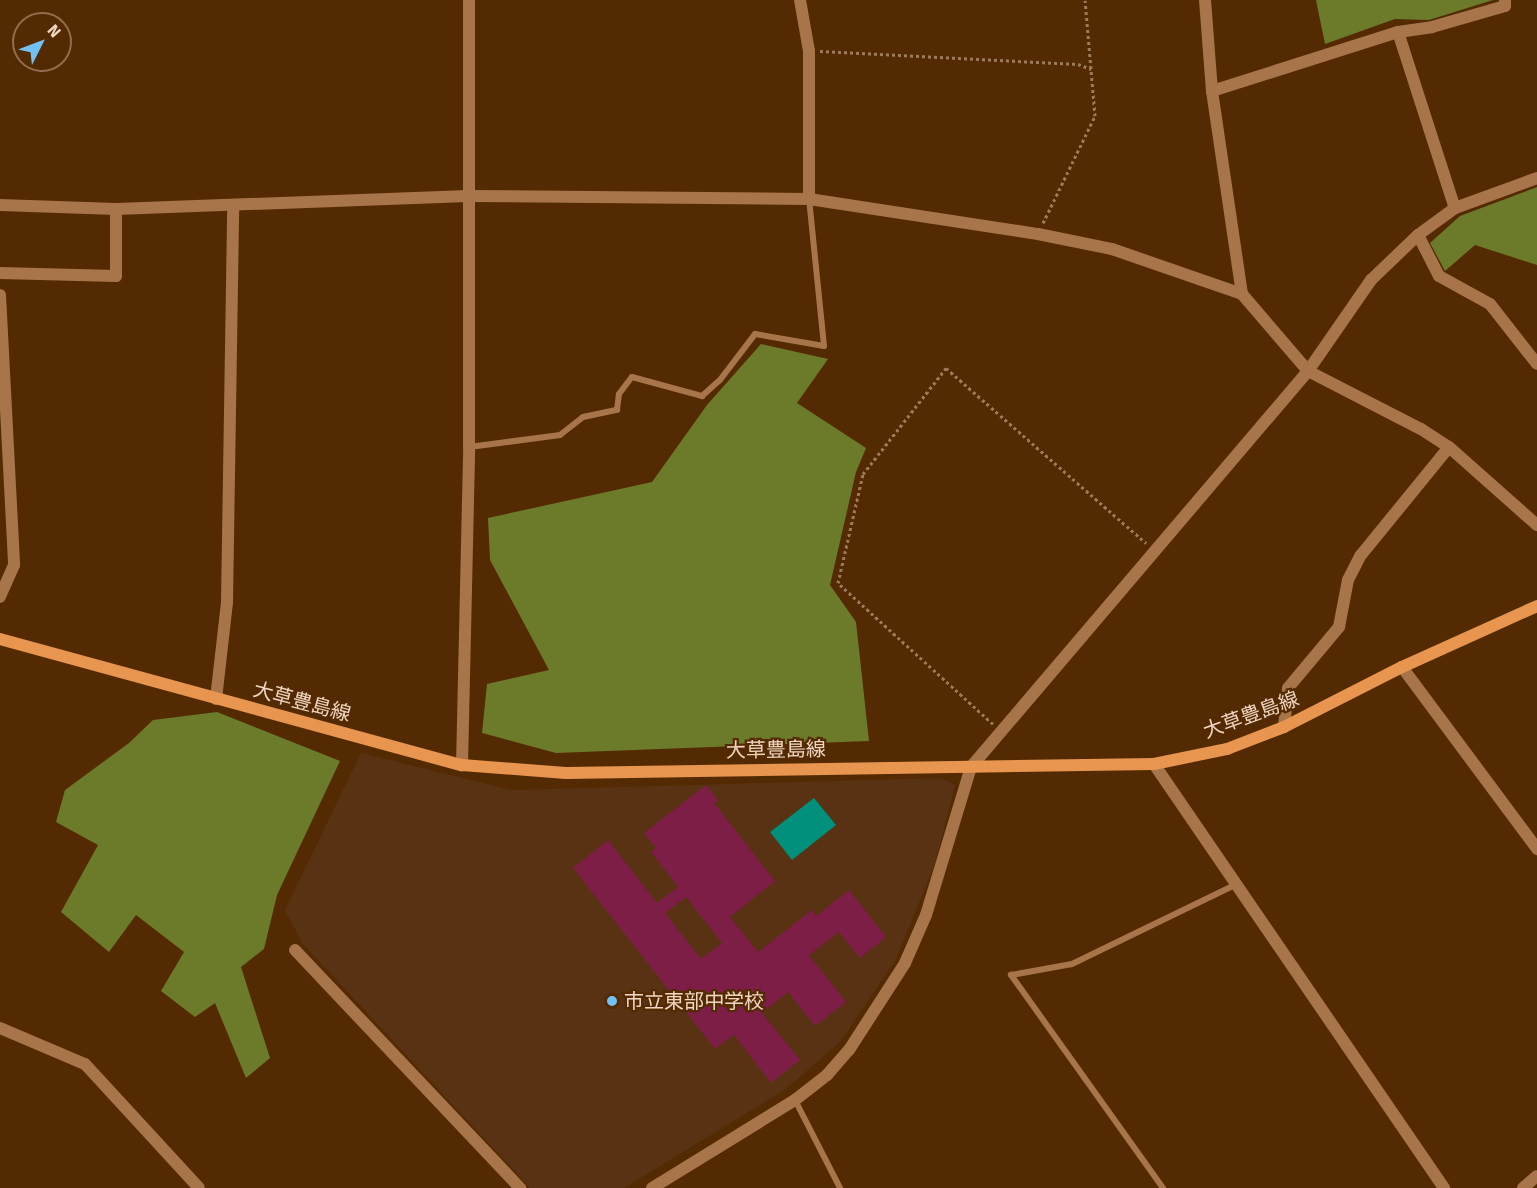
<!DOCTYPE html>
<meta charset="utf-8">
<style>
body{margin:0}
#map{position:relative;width:1537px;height:1188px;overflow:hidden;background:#532a01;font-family:"Fira Sans","Noto Sans JP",sans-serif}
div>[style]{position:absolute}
.built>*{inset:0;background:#583212}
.forest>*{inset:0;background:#6c7b29}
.water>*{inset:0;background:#00907c}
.building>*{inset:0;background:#7d1e47}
.path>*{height:3px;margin-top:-1.5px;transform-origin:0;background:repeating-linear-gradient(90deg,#9c7a5c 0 3px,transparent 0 6px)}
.service>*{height:6px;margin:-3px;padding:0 3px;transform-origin:3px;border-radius:3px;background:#a8744a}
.minor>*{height:12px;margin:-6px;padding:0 6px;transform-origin:6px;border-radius:6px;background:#a8744a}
.tertiary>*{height:12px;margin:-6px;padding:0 6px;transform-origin:6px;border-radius:6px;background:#a8744a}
.secondary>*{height:12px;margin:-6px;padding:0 6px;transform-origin:6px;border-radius:6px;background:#e8954f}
.dots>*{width:16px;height:16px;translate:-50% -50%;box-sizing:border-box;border:3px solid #532a01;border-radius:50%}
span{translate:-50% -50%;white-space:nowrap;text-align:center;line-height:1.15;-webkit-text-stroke:4.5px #532a01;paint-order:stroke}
.street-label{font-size:20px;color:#efd5c2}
.poi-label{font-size:20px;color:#efd5c2}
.left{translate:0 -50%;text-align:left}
.north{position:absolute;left:12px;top:12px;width:60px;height:60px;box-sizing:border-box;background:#532a01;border:2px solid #916e4e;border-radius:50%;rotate:48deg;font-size:16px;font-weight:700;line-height:24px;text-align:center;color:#efd5c2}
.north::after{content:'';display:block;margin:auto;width:21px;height:27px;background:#71c1f5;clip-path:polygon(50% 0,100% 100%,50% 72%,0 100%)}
</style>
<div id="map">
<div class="built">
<i style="clip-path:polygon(361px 753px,511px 790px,941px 778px,955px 785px,935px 864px,895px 961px,840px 1042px,786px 1089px,624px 1188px,530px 1188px,302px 943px,285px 910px)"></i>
</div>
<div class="forest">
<i style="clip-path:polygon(1316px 0,1493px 0,1429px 20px,1395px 19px,1325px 44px)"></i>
<i style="clip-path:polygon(1537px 187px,1537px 265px,1475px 245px,1445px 271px,1430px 243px,1460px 216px)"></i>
<i style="clip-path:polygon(761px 344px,828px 359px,797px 403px,866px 448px,856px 472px,830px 585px,856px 622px,869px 741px,556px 753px,482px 733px,487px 684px,549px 670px,490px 560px,488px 518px,652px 482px,707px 405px)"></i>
<i style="clip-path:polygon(217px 712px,340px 761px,277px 895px,264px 949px,241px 967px,270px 1058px,246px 1078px,215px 1003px,195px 1017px,161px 991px,184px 952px,136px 915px,109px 952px,61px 912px,98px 845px,56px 822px,65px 790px,129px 743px,153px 720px)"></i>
</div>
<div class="water">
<i style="clip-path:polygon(814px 798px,836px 825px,792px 860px,770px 832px)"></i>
</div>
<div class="building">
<i style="clip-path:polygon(evenodd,706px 785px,718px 800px,714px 803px,775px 881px,730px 917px,758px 952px,812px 910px,816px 916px,849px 890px,886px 937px,860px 958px,839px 932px,809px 955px,846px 1002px,815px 1026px,788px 992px,762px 1013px,800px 1060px,771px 1083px,734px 1035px,715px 1049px,573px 868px,608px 840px,657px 903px,678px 887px,651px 852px,656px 848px,644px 833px,706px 785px,686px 897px,722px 943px,701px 959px,665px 913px,686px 897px)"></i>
</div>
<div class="path">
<i style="left:820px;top:51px;width:258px;rotate:2.9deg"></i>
<i style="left:1078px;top:64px;width:14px;rotate:21deg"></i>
<i style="left:1043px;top:223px;width:119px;rotate:-64.1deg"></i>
<i style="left:1095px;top:116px;width:116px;rotate:-94.9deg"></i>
<i style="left:993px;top:724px;width:210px;rotate:-137.7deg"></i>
<i style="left:838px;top:583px;width:112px;rotate:-77.1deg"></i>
<i style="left:863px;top:474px;width:135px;rotate:-51.9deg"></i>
<i style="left:946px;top:368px;width:266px;rotate:41.2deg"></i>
</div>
<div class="service">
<i style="left:469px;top:447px;width:92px;rotate:-7.5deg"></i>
<i style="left:560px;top:435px;width:29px;rotate:-38deg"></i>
<i style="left:583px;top:417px;width:35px;rotate:-12deg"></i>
<i style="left:617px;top:410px;width:16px;rotate:-83deg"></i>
<i style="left:619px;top:394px;width:21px;rotate:-53deg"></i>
<i style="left:632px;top:377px;width:73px;rotate:15.2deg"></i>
<i style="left:702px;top:396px;width:24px;rotate:-42deg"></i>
<i style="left:720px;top:380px;width:58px;rotate:-52.7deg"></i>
<i style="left:755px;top:334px;width:70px;rotate:9.9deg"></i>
<i style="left:824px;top:346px;width:148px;rotate:-95.8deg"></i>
<i style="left:795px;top:1100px;width:99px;rotate:62.9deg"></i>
<i style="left:1163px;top:1188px;width:262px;rotate:-125.5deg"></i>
<i style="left:1011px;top:975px;width:62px;rotate:-10.2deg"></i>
<i style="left:1072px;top:964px;width:181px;rotate:-25.9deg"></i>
</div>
<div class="minor">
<i style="left:800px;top:0;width:52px;rotate:80deg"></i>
<i style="left:809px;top:51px;width:148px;rotate:90deg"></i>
<i style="left:1205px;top:0;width:91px;rotate:85.6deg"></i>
<i style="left:1212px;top:91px;width:205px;rotate:81.6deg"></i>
<i style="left:1398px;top:32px;width:185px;rotate:72.1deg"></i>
<i style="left:1212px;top:91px;width:195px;rotate:-17.6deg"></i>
<i style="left:1398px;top:32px;width:34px;rotate:-8deg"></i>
<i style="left:1432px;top:27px;width:76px;rotate:-16deg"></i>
<i style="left:1505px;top:6px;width:6px;rotate:-90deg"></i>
<i style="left:0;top:205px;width:116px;rotate:2deg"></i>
<i style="left:116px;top:209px;width:352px;rotate:-2.1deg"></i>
<i style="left:468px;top:196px;width:341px;rotate:0.5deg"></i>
<i style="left:809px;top:199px;width:232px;rotate:8.7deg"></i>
<i style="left:1038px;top:234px;width:76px;rotate:11.5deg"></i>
<i style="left:1112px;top:249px;width:138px;rotate:19.1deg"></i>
<i style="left:1242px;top:294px;width:101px;rotate:49.4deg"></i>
<i style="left:1308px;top:371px;width:127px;rotate:27.2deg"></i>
<i style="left:1421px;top:429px;width:33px;rotate:33deg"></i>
<i style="left:1449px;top:447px;width:118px;rotate:41.6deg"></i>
<i style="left:1418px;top:235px;width:46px;rotate:62.9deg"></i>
<i style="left:1439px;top:276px;width:58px;rotate:28.8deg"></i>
<i style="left:1490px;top:304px;width:76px;rotate:51.9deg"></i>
<i style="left:0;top:273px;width:116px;rotate:1.5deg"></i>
<i style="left:116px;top:276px;width:67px;rotate:-90deg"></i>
<i style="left:0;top:295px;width:270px;rotate:87deg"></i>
<i style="left:14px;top:565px;width:35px;rotate:114deg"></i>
<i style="left:1402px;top:667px;width:227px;rotate:53.4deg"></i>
<i style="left:216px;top:699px;width:98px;rotate:-83.5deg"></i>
<i style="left:227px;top:602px;width:397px;rotate:-89.1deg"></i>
<i style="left:1284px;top:727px;width:39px;rotate:-84deg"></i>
<i style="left:1288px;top:688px;width:80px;rotate:-50.1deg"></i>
<i style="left:1339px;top:627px;width:48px;rotate:-79.2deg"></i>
<i style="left:1348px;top:580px;width:28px;rotate:-63deg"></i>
<i style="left:1361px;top:555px;width:139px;rotate:-50.8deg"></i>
<i style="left:1154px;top:764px;width:514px;rotate:55.63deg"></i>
<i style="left:971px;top:767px;width:520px;rotate:-49.6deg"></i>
<i style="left:1308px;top:371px;width:111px;rotate:-55.3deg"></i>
<i style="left:1371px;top:280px;width:65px;rotate:-43.8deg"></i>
<i style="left:1418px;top:235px;width:46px;rotate:-36.1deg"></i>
<i style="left:1455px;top:208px;width:87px;rotate:-20.1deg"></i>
<i style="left:295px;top:950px;width:328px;rotate:46.6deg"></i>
<i style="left:0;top:1028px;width:92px;rotate:23deg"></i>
<i style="left:85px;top:1064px;width:168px;rotate:47.4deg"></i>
<i style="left:1523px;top:1188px;width:18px;rotate:-41deg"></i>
</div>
<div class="tertiary">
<i style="left:462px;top:765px;width:318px;rotate:-88.7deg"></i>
<i style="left:469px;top:447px;width:447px;rotate:-90deg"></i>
<i style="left:652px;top:1188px;width:168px;rotate:-31.6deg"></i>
<i style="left:795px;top:1100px;width:41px;rotate:-38deg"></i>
<i style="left:827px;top:1075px;width:33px;rotate:-49deg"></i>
<i style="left:849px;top:1050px;width:103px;rotate:-57.2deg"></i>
<i style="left:905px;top:963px;width:52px;rotate:-66.4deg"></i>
<i style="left:926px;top:915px;width:155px;rotate:-73.1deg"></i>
</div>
<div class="secondary">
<i style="left:0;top:639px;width:479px;rotate:15.3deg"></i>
<i style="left:462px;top:765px;width:104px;rotate:4.4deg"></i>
<i style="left:566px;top:773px;width:588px;rotate:-0.88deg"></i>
<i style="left:1154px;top:764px;width:75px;rotate:-11.6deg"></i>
<i style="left:1227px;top:749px;width:61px;rotate:-21.1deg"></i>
<i style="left:1284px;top:727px;width:132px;rotate:-27deg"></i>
<i style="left:1402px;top:667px;width:148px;rotate:-24.3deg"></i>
</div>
<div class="dots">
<i style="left:612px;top:1001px;background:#71c1f5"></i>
</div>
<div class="street-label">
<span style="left:302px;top:702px;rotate:15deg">大草豊島線</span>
<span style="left:1251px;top:715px;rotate:-20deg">大草豊島線</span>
<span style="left:776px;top:750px;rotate:-1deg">大草豊島線</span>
</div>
<div class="poi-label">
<span class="left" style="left:624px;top:1001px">市立東部中学校</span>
</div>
<div class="north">N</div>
</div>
